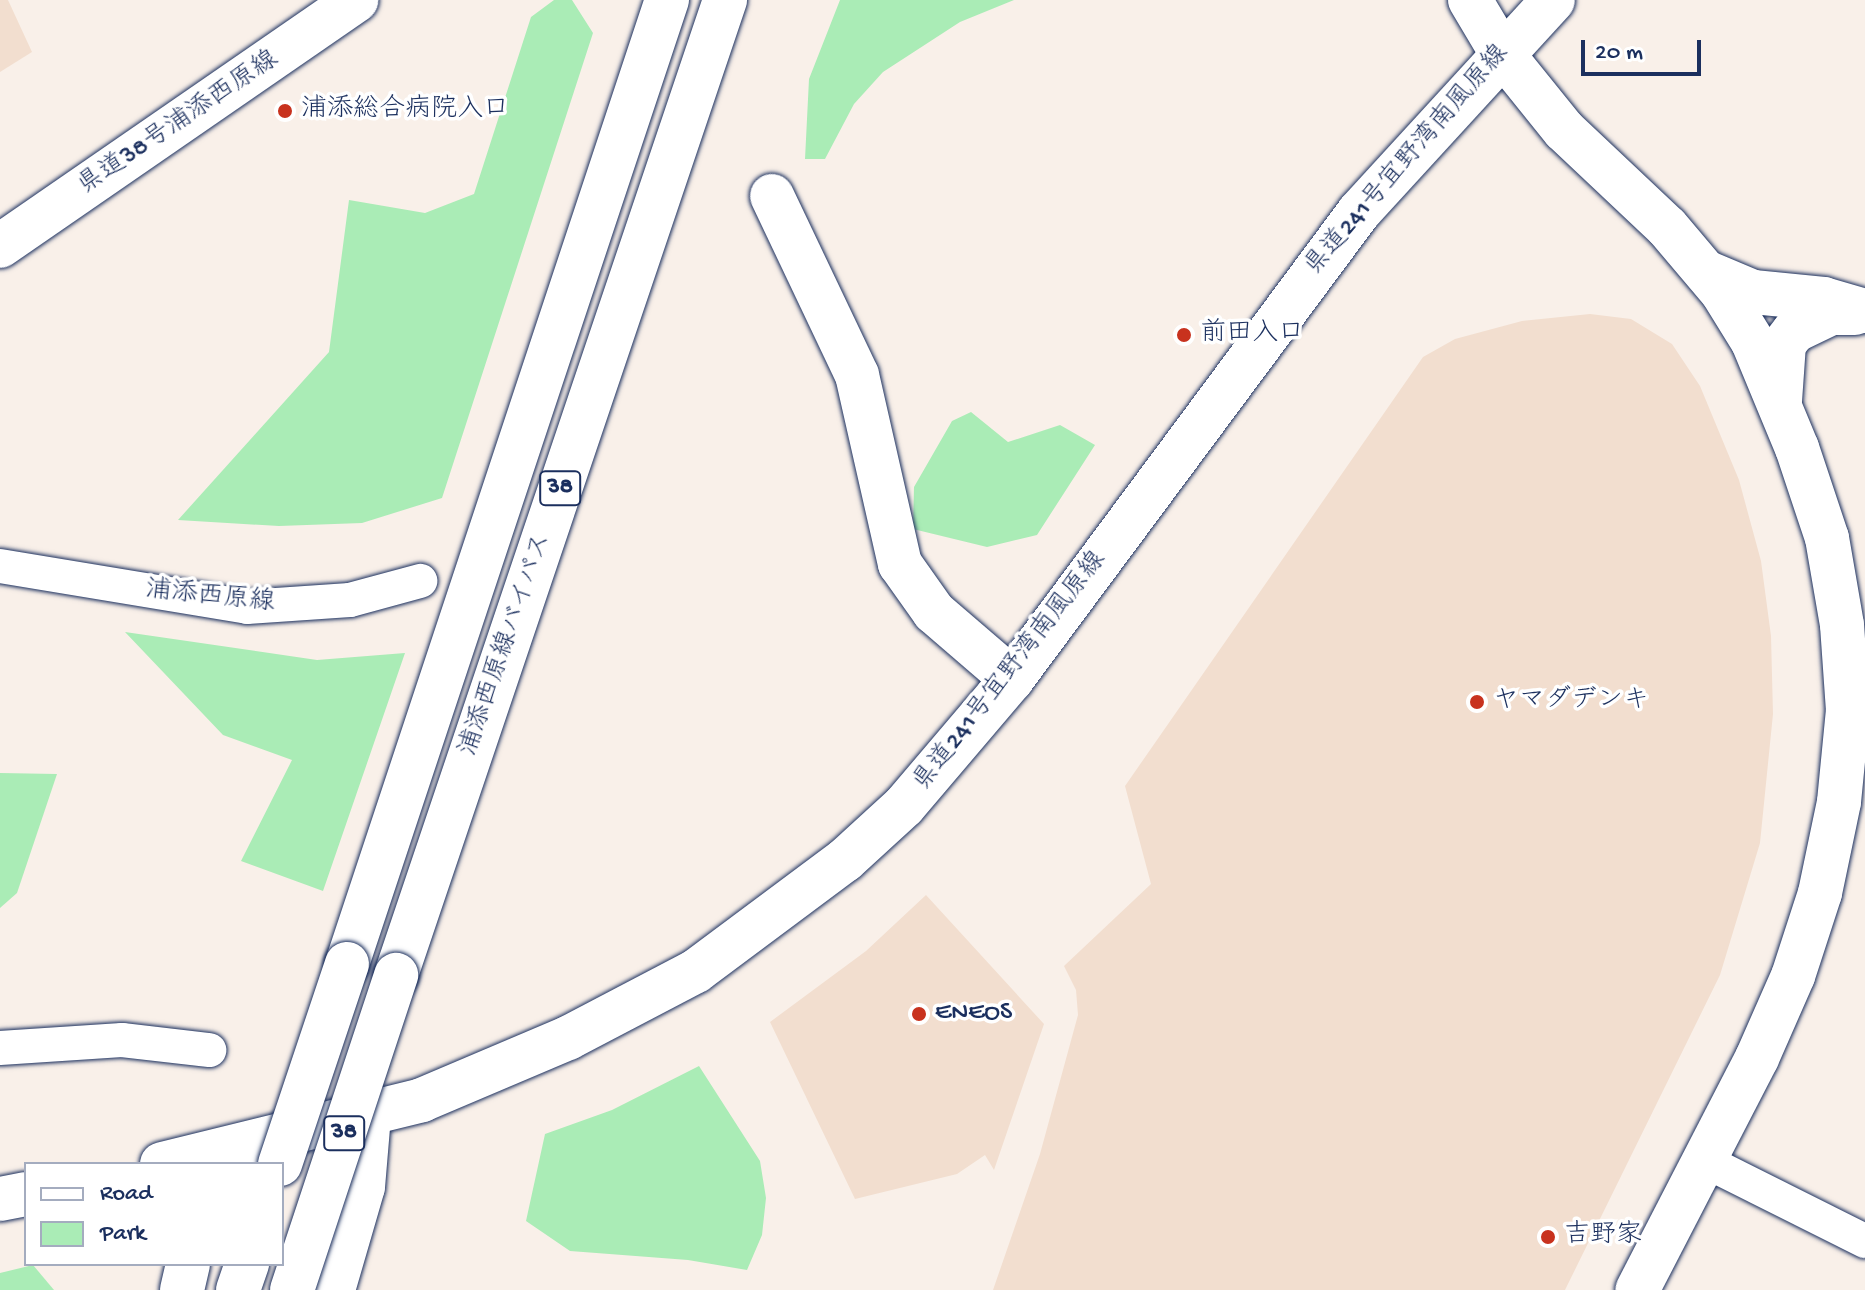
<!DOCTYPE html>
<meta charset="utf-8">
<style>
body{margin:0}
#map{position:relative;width:1865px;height:1290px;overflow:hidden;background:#f9f0e9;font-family:"Gochi Hand","Klee One",sans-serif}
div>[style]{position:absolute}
.built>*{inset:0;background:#f2decf}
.green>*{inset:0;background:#aaecb6}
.roads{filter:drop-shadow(0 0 2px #1b2f5e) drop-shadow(0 0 2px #1b2f5e)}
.street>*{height:34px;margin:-17px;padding:0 17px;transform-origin:17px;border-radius:17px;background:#fff}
.secondary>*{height:44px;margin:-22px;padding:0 22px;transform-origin:22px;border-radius:22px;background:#fff}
.primary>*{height:44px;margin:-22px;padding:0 22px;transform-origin:22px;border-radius:22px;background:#fff}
.bridges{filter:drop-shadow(0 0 2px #1b2f5e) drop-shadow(0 0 2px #1b2f5e)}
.primary-bridge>*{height:44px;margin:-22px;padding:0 22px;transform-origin:22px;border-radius:22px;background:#fff}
.dots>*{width:22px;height:22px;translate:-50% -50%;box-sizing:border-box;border:4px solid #fff;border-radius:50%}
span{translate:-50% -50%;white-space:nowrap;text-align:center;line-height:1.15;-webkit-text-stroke:7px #fff;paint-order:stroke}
.shield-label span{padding:2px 6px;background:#fff;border:2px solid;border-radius:6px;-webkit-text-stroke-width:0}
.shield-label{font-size:24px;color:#1b2f5e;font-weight:700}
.poi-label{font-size:26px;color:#1b2f5e}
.left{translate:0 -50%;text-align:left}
.street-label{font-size:26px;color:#1b2f5e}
.legend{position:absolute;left:24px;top:1162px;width:260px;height:104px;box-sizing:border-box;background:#fff;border:2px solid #a4acbf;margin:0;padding:10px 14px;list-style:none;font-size:24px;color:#1b2f5e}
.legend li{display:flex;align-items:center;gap:16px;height:40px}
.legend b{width:40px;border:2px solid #a4acbf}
.scale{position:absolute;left:1581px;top:40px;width:120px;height:36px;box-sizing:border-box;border:4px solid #1b2f5e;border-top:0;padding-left:10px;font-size:24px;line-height:28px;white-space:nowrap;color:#1b2f5e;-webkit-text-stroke:6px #fff;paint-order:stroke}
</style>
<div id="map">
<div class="built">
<i style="clip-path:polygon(0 0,8px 0,32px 52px,0 72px)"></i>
<i style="clip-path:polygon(1590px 314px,1631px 319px,1672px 344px,1700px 386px,1739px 480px,1761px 561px,1771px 636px,1773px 714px,1760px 843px,1720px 975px,1565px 1290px,993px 1290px,1040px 1154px,1078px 1015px,1076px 990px,1064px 966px,1151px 884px,1125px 786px,1423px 357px,1455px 339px,1522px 321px)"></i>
<i style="clip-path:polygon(926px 895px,1044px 1024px,994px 1170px,985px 1155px,957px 1174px,855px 1199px,770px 1022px,866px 951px)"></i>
</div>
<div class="green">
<i style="clip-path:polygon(554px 0,572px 0,593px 33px,442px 498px,362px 523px,279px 526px,178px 520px,329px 352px,349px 200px,425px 213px,474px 194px,531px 17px)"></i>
<i style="clip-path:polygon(840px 0,1014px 0,960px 22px,883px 72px,854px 104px,825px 159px,805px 159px,809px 79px)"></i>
<i style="clip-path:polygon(971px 412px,1008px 442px,1060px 425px,1095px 445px,1037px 535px,987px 547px,913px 529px,914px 487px,952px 421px)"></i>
<i style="clip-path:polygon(125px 632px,317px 660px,405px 653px,323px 891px,241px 861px,292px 760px,223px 735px)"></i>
<i style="clip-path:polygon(0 773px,57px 774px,17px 893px,0 908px)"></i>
<i style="clip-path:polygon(699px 1066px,760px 1161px,766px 1198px,762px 1235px,747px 1270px,688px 1260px,570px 1251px,526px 1221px,545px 1134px,612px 1110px)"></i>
<i style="clip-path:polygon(33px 1265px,54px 1290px,0 1290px,0 1273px)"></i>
</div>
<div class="roads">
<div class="street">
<i style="left:0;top:566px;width:250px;rotate:9.4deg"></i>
<i style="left:247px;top:607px;width:103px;rotate:-3.9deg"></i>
<i style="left:350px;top:600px;width:73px;rotate:-15.2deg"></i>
<i style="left:0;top:1048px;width:122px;rotate:-3.8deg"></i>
<i style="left:122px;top:1040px;width:88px;rotate:6.6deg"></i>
<i style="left:1703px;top:1160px;width:181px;rotate:26.6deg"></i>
</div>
<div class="secondary">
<i style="left:1470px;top:0;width:61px;rotate:59.2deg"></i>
<i style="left:1501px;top:52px;width:100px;rotate:51.1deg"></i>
<i style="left:1564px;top:130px;width:141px;rotate:43.3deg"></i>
<i style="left:1667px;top:227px;width:85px;rotate:49.8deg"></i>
<i style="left:1722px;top:292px;width:59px;rotate:58.2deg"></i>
<i style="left:1753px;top:342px;width:115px;rotate:67.5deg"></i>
<i style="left:1797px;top:448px;width:95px;rotate:71.6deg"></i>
<i style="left:1827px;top:538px;width:88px;rotate:80.2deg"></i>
<i style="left:1842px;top:625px;width:85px;rotate:86deg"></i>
<i style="left:1848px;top:710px;width:92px;rotate:95.6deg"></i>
<i style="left:1839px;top:802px;width:93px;rotate:101.8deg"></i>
<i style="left:1820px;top:893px;width:87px;rotate:108deg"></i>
<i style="left:1793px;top:976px;width:90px;rotate:113.7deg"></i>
<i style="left:1757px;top:1058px;width:261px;rotate:117.3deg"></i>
<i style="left:772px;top:196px;width:198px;rotate:64.6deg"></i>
<i style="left:857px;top:375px;width:194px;rotate:77.2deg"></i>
<i style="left:900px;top:564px;width:59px;rotate:54.7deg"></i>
<i style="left:934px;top:612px;width:103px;rotate:40.7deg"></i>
<i style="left:1708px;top:273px;width:49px;rotate:22.9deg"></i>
<i style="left:1753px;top:292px;width:71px;rotate:5.6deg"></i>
<i style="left:1824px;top:299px;width:43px;rotate:16.3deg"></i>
<i style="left:1780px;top:401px;width:57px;rotate:-86deg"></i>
<i style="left:1784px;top:344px;width:16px;rotate:-52deg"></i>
<i style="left:1794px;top:331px;width:41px;rotate:-25.9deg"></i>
<i style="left:1831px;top:313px;width:24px"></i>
<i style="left:162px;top:1164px;width:268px;rotate:-13.8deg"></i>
<i style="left:422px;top:1100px;width:159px;rotate:-23deg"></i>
<i style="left:568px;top:1038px;width:144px;rotate:-27.6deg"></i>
<i style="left:696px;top:971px;width:186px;rotate:-36.7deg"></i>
<i style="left:845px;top:860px;width:80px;rotate:-42.5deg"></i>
<i style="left:904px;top:806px;width:167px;rotate:-49.6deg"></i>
<i style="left:1012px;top:679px;width:582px;rotate:-53.39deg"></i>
<i style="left:1359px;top:212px;width:287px;rotate:-47.5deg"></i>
<i style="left:0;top:1199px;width:26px;rotate:-11deg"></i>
</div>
<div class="primary">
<i style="left:0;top:246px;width:433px;rotate:-34.6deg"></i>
<i style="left:347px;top:964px;width:1016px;rotate:-71.64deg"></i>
<i style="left:396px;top:975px;width:1029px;rotate:-71.35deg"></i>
<i style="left:191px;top:1158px;width:6px;rotate:90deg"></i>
<i style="left:182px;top:1290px;width:27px;rotate:-77deg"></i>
<i style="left:238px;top:1290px;width:28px;rotate:-71deg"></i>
<i style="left:333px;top:1290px;width:107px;rotate:-73.8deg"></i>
<i style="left:363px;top:1187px;width:71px;rotate:-85.2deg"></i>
</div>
</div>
<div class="bridges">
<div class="primary-bridge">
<i style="left:280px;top:1164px;width:211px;rotate:-71.5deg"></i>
<i style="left:292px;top:1290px;width:332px;rotate:-71.7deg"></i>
</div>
</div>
<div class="dots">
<i style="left:285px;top:111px;background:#c8321e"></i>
<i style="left:1184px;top:335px;background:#c8321e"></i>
<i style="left:1477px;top:702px;background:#c8321e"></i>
<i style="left:919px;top:1014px;background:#c8321e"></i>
<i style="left:1548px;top:1237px;background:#c8321e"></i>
</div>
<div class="shield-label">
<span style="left:560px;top:488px">38</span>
<span style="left:344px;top:1133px">38</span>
</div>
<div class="poi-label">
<span class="left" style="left:301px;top:111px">浦添総合病院入口</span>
<span class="left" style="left:1200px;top:335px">前田入口</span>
<span class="left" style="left:1493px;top:702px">ヤマダデンキ</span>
<span class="left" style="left:935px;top:1014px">ENEOS</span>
<span class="left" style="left:1564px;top:1237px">吉野家</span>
</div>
<div class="street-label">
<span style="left:179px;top:124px;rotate:-34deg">県道38号浦添西原線</span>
<span style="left:1408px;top:161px;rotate:-49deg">県道241号宜野湾南風原線</span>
<span style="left:210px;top:598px;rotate:6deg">浦添西原線</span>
<span style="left:507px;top:645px;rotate:-71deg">浦添西原線バイパス</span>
<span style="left:1011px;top:672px;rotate:-52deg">県道241号宜野湾南風原線</span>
</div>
<ul class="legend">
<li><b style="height:10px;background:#fff"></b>Road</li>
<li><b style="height:22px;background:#aaecb6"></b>Park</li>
</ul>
<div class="scale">20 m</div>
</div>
